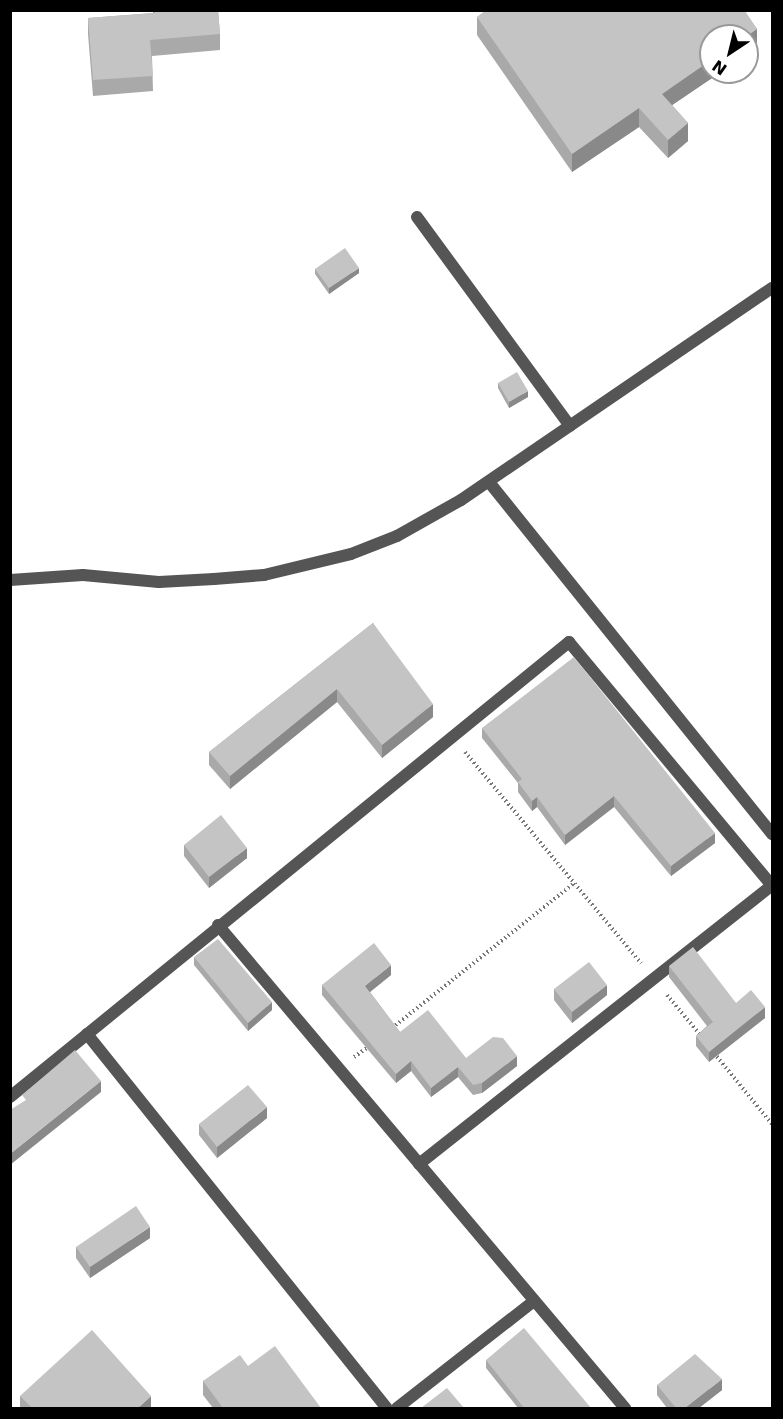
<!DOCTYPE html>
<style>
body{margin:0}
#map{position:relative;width:783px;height:1419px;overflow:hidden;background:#fff;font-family:"DejaVu Sans",sans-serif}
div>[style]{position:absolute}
.path>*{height:4px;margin-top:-2px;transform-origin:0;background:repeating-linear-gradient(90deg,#777 0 1.5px,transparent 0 4.5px)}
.minor>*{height:12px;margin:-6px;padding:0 6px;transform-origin:6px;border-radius:6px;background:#555}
.wall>*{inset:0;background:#a9a9a9}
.shaded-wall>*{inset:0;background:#898989}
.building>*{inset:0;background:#c4c4c4}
span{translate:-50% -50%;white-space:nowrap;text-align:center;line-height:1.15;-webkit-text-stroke:4.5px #fff;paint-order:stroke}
.frame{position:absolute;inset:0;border:12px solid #000;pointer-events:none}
.north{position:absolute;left:699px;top:24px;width:60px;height:60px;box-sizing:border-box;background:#fff;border:2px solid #999;border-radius:50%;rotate:215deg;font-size:16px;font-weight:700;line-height:24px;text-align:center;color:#000}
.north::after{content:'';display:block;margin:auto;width:21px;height:27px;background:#000;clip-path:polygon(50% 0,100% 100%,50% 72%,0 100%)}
</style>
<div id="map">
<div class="path">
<i style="left:465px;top:752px;width:275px;rotate:50.2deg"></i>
<i style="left:667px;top:995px;width:55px;rotate:50.2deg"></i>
<i style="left:392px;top:1028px;width:233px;rotate:-38.5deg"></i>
<i style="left:714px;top:1053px;width:92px;rotate:50.8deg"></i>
<i style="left:354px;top:1057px;width:19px;rotate:-35deg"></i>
</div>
<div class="minor">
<i style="left:417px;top:217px;width:259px;rotate:53.8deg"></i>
<i style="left:489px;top:482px;width:452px;rotate:51.2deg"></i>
<i style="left:10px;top:580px;width:73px;rotate:-3.9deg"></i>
<i style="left:83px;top:575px;width:76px;rotate:5.3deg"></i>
<i style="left:159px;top:582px;width:55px;rotate:-3.1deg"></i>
<i style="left:214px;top:579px;width:50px;rotate:-4.6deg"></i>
<i style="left:264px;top:575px;width:89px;rotate:-13.6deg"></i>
<i style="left:351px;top:554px;width:49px;rotate:-21.4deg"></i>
<i style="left:397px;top:536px;width:73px;rotate:-29.4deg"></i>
<i style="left:461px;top:500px;width:376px;rotate:-34.3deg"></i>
<i style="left:218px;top:925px;width:632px;rotate:49.88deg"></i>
<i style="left:87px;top:1034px;width:479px;rotate:51.3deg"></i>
<i style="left:10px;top:1097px;width:721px;rotate:-39.14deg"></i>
<i style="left:569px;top:642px;width:317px;rotate:50.2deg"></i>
<i style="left:419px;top:1164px;width:450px;rotate:-38.3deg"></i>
<i style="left:397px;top:1408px;width:174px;rotate:-38deg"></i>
</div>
<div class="wall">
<i style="clip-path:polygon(153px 10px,218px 10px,220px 34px,220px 50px,152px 56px,153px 91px,93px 96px,88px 34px,88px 18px,153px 13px)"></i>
<i style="clip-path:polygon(487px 10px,744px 10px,757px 29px,757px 48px,747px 54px,747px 36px,711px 36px,711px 72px,721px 72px,672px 105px,688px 123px,688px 141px,668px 158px,639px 127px,572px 172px,477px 35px,477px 17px)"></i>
<i style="clip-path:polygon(315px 269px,359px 273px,329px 294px,315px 274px)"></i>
<i style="clip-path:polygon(498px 383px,528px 397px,509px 408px,498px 388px)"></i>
<i style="clip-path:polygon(373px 623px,433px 717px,382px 758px,337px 702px,230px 789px,209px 765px,209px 752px)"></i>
<i style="clip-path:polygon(482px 728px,715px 843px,671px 876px,614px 807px,565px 845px,537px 807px,532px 811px,518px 792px,518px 783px,482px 738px)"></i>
<i style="clip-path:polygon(184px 845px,247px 858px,209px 888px,184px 856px)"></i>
<i style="clip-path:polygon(194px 957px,272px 1010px,248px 1031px,194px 965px)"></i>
<i style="clip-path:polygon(669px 966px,736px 1003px,765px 1018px,709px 1062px,696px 1046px,696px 1036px,707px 1026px,669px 977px)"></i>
<i style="clip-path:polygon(391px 975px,370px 992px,400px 1032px,466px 1058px,517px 1066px,482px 1093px,473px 1095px,458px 1077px,431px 1097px,411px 1071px,396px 1083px,322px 995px,322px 985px)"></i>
<i style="clip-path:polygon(554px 989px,607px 995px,572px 1023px,554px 1000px)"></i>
<i style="clip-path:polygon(267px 1118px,217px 1158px,199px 1135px,199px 1124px)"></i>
<i style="clip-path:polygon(150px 1238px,90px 1278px,76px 1258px,76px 1247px)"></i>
<i style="clip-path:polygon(486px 1360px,591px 1408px,518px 1408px,486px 1368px)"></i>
<i style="clip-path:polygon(248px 1366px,321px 1408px,213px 1408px,203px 1395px,203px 1381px)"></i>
<i style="clip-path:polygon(657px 1385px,722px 1390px,699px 1408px,667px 1408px,657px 1395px)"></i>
<i style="clip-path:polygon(20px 1396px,151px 1407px,150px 1408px,22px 1408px,20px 1407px)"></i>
</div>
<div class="shaded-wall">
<i style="clip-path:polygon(757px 29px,757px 48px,747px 54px,747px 36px)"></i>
<i style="clip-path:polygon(711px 60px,711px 72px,721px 72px,662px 112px,662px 94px)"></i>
<i style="clip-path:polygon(639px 108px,639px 127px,572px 172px,572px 154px)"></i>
<i style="clip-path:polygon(688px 123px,688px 141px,668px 158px,668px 140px)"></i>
<i style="clip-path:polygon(359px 268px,359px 273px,329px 294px,329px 288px)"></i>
<i style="clip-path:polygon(528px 391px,528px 397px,509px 408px,509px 402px)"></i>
<i style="clip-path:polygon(337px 689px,337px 702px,230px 789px,230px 776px)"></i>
<i style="clip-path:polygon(433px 704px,433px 717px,382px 758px,382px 745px)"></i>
<i style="clip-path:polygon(614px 796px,614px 807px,565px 845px,565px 835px)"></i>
<i style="clip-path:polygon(537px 797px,537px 807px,532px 811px,532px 801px)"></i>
<i style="clip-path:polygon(715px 833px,715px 843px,671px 876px,671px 866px)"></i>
<i style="clip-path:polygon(247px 848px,247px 858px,209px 888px,209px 877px)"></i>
<i style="clip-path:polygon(391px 965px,391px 975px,365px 996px,365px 986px)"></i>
<i style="clip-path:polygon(607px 985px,607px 995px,572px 1023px,572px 1012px)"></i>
<i style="clip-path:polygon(272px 1002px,272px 1010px,248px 1031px,248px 1023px)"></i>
<i style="clip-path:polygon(765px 1007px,765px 1018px,709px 1062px,709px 1052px)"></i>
<i style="clip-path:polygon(517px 1056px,517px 1066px,482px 1093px,482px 1083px)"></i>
<i style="clip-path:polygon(411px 1061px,411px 1071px,396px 1083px,396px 1074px)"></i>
<i style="clip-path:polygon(458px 1067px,458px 1077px,431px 1097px,431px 1088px)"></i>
<i style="clip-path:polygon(101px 1081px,101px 1092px,10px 1165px,10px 1154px)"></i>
<i style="clip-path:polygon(267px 1107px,267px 1118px,217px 1158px,217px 1147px)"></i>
<i style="clip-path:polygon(150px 1227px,150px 1238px,90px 1278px,90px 1267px)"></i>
<i style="clip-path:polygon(722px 1379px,722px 1390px,699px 1408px,685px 1408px)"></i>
<i style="clip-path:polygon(151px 1396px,151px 1407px,150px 1408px,138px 1408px)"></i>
</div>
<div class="building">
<i style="clip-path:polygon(154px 10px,218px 10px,220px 34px,150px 40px,153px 76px,93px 80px,88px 18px,155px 13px)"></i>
<i style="clip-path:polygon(487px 10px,744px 10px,757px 29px,747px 36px,711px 36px,711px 60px,662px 94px,688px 123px,668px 140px,639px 108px,572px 154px,477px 17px)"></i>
<i style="clip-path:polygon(345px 248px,359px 268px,329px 288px,315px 269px)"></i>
<i style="clip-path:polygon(517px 372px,528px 391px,509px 402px,498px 383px)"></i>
<i style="clip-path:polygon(373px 623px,433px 704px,382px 745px,337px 689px,230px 776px,209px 752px)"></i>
<i style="clip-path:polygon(574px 657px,715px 833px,671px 866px,614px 796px,565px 835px,537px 797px,532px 801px,518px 782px,522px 779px,482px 728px)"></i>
<i style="clip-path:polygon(221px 815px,247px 848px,209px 877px,184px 845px)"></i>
<i style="clip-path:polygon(218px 939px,272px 1002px,248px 1023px,194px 957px)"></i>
<i style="clip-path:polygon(374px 943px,391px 965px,365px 986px,400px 1032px,428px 1010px,466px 1058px,493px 1037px,503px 1038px,517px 1056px,482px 1083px,473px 1085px,458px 1067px,431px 1088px,411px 1061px,396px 1074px,322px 985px)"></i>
<i style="clip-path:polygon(693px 947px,736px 1003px,751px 990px,765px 1007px,709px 1052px,696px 1036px,713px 1022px,669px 966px)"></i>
<i style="clip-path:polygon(589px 962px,607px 985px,572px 1012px,554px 989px)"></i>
<i style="clip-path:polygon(75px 1050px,101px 1081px,10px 1154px,10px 1110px,26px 1100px,22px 1095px)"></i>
<i style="clip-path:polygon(248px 1085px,267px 1107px,217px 1147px,199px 1124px)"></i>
<i style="clip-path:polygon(136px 1206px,150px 1227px,90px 1267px,76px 1247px)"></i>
<i style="clip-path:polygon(524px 1328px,591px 1408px,524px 1408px,486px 1360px)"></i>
<i style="clip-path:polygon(92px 1330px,151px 1396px,138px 1408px,32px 1408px,20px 1396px)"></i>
<i style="clip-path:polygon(275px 1346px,321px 1408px,223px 1408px,203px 1381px,240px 1355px,248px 1366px)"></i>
<i style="clip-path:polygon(695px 1354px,722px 1379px,685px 1408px,676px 1408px,657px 1385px)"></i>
<i style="clip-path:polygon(447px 1388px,464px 1408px,421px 1408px)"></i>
</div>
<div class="frame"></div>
<div class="north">N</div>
</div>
